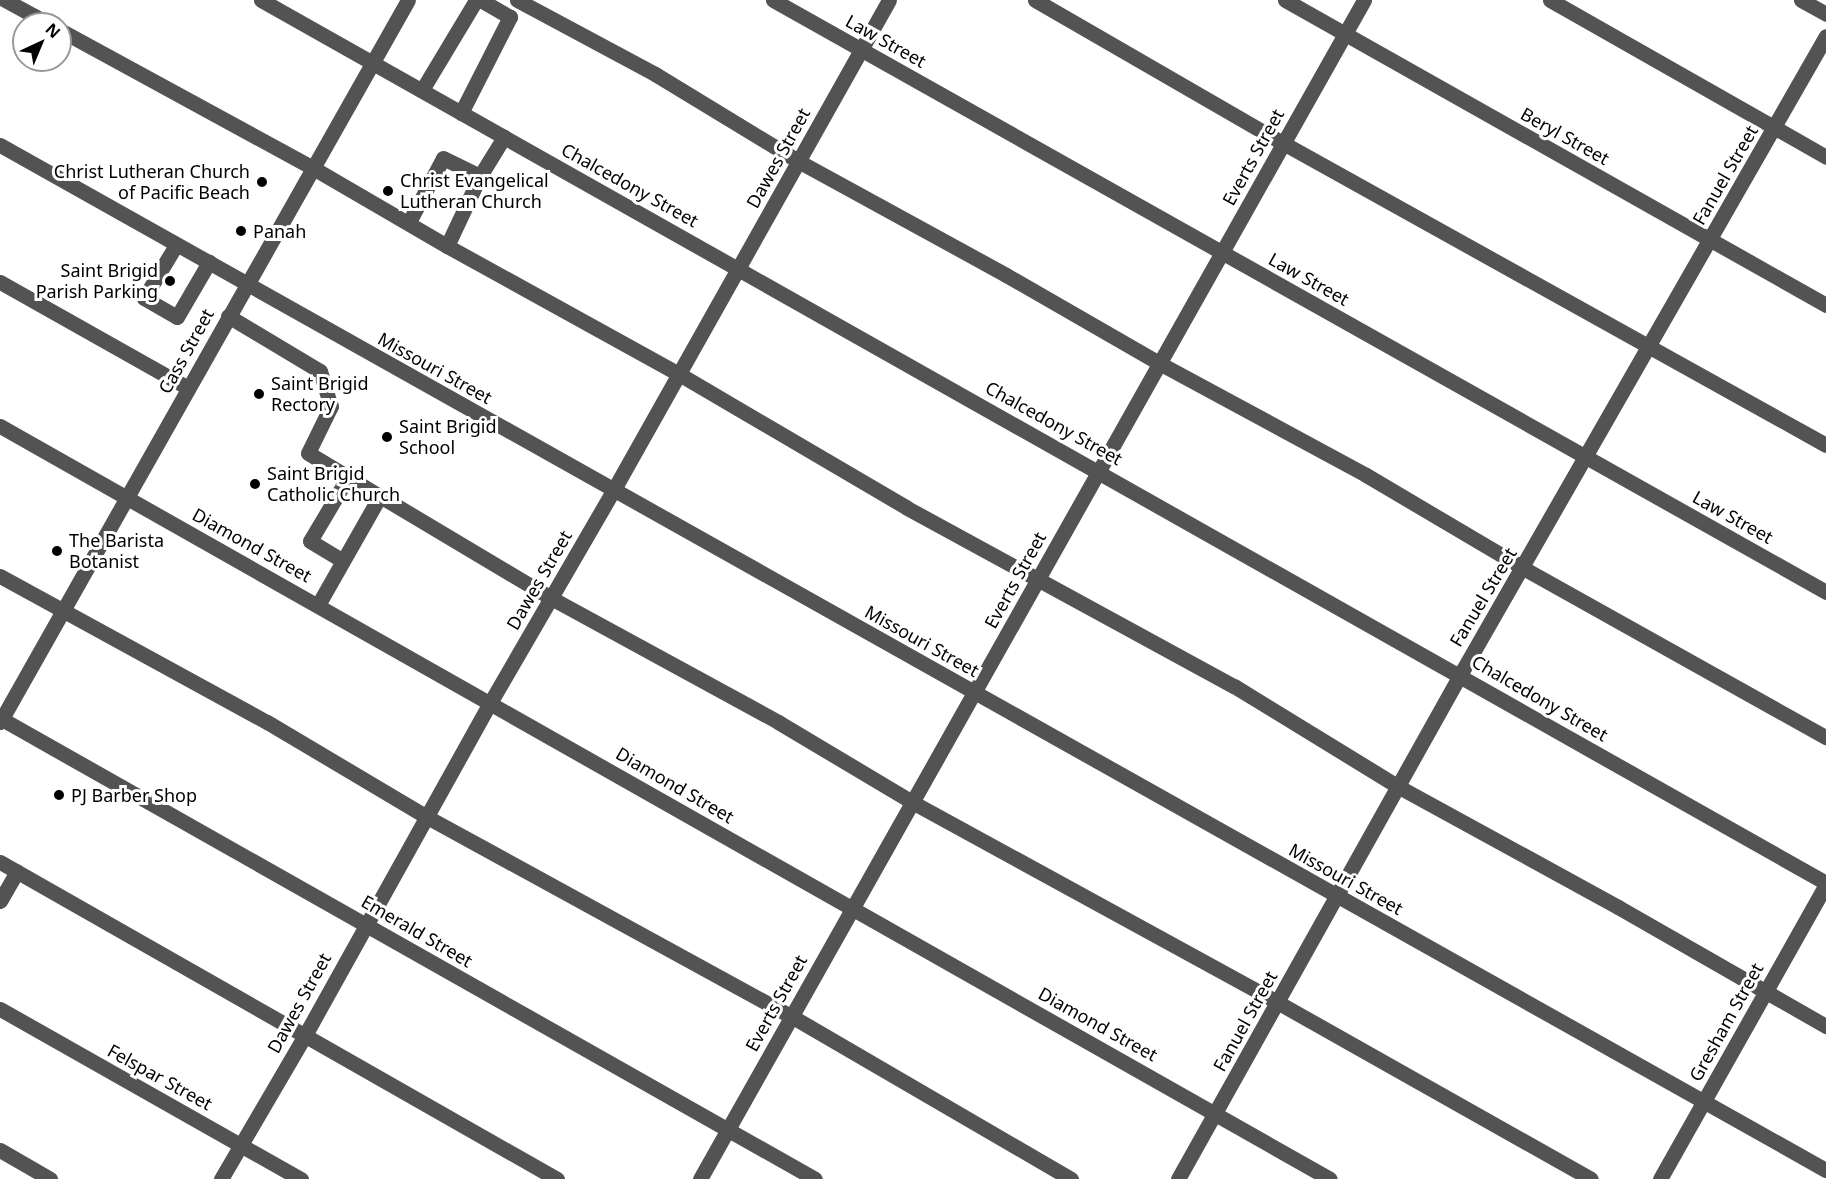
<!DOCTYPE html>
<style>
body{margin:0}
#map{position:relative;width:1826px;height:1179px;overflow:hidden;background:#fff;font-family:"Noto Sans",sans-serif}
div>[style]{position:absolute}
.minor>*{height:15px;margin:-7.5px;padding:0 7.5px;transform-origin:7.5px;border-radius:7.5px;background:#535353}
.dots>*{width:16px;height:16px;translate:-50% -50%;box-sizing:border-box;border:3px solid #fff;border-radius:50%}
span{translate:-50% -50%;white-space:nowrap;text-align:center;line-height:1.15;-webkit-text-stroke:6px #fff;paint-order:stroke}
.street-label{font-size:18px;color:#000}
.poi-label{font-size:18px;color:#000}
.right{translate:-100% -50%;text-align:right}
.left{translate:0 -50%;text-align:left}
.north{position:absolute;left:12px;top:12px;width:60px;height:60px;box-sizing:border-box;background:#fff;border:2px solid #999;border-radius:50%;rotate:44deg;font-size:16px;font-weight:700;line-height:24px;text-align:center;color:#000}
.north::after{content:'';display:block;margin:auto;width:21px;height:27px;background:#000;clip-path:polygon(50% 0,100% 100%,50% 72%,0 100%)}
</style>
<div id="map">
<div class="minor">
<i style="left:5px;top:0;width:50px;rotate:28.6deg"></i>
<i style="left:261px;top:0;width:1797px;rotate:29.43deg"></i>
<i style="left:517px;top:0;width:157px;rotate:28.2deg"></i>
<i style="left:655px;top:74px;width:167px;rotate:31.3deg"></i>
<i style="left:798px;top:161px;width:237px;rotate:28.7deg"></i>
<i style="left:1006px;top:275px;width:177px;rotate:29.9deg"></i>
<i style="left:1159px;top:363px;width:235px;rotate:28.4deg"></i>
<i style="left:1366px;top:475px;width:182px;rotate:30.6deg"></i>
<i style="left:1523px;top:568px;width:347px;rotate:29.2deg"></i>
<i style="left:773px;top:0;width:1208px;rotate:29.34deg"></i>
<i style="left:1035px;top:0;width:286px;rotate:30deg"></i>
<i style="left:1283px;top:143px;width:621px;rotate:29.08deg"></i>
<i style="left:1285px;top:0;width:621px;rotate:29.41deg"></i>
<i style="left:1550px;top:0;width:318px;rotate:29.6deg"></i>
<i style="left:1801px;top:0;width:29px;rotate:29deg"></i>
<i style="left:60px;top:30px;width:288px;rotate:28.6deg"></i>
<i style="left:313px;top:168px;width:155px;rotate:30.2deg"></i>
<i style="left:447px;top:246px;width:265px;rotate:28.9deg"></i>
<i style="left:679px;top:374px;width:264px;rotate:30.4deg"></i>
<i style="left:907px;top:508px;width:372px;rotate:28.6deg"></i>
<i style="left:1234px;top:686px;width:193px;rotate:31.5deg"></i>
<i style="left:1399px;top:787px;width:250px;rotate:28.7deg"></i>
<i style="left:1618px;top:907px;width:240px;rotate:29.8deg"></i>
<i style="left:422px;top:90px;width:105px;rotate:-59deg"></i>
<i style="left:461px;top:113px;width:108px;rotate:-63deg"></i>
<i style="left:510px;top:17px;width:34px;rotate:-150deg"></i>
<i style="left:0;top:145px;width:2094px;rotate:29.31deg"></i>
<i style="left:409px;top:222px;width:72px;rotate:-62deg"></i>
<i style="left:443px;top:158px;width:41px;rotate:25.9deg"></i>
<i style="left:176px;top:245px;width:62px;rotate:121.1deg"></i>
<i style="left:144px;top:298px;width:38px;rotate:30deg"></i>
<i style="left:177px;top:317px;width:64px;rotate:-59.8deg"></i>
<i style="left:447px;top:246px;width:77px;rotate:-64.8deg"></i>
<i style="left:480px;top:176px;width:46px;rotate:-58.4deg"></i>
<i style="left:0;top:282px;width:216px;rotate:29.4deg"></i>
<i style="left:228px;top:316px;width:107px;rotate:30.9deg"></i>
<i style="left:320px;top:371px;width:37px;rotate:73deg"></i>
<i style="left:331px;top:406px;width:52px;rotate:116.1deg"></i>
<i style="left:308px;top:453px;width:47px;rotate:31deg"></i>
<i style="left:348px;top:477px;width:74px;rotate:120.7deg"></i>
<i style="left:310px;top:541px;width:37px;rotate:31deg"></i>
<i style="left:0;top:426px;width:1528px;rotate:29.52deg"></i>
<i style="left:348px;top:477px;width:37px;rotate:31deg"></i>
<i style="left:0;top:576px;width:304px;rotate:28.7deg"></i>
<i style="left:267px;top:722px;width:186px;rotate:30.7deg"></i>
<i style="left:427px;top:817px;width:415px;rotate:28.7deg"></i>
<i style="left:791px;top:1016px;width:324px;rotate:30.2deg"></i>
<i style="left:318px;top:605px;width:125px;rotate:-60.4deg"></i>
<i style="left:380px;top:496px;width:199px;rotate:30.8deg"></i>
<i style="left:551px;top:598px;width:259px;rotate:28.6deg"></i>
<i style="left:778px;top:722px;width:156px;rotate:30.8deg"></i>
<i style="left:912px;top:802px;width:416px;rotate:28.7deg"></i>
<i style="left:1277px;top:1002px;width:360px;rotate:29.4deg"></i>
<i style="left:0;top:718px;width:936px;rotate:29.49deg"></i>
<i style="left:0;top:722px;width:829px;rotate:-60.53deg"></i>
<i style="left:0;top:862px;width:641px;rotate:29.65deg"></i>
<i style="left:0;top:901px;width:34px;rotate:-60deg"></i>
<i style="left:0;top:1009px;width:346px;rotate:29.5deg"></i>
<i style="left:0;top:1150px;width:58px;rotate:30.1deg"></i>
<i style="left:221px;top:1179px;width:164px;rotate:-59.7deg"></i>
<i style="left:304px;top:1037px;width:382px;rotate:-60.9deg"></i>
<i style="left:490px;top:703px;width:245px;rotate:-59.9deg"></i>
<i style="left:613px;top:491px;width:563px;rotate:-60.66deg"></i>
<i style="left:700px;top:1179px;width:1353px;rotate:-60.61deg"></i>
<i style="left:1178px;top:1179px;width:578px;rotate:-60.77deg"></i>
<i style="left:1460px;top:675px;width:736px;rotate:-60.2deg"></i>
<i style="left:1660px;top:1179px;width:338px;rotate:-60.6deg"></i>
</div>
<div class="dots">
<i style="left:262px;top:182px;background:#000"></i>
<i style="left:388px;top:191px;background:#000"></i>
<i style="left:241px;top:231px;background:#000"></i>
<i style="left:170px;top:281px;background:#000"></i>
<i style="left:259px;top:394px;background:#000"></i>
<i style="left:387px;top:437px;background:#000"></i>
<i style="left:255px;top:484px;background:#000"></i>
<i style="left:57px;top:551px;background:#000"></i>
<i style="left:59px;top:795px;background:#000"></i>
</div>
<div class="street-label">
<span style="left:886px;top:41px;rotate:29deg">Law Street</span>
<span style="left:1565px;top:136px;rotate:29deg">Beryl Street</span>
<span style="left:1253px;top:157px;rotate:-61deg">Everts Street</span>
<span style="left:778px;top:158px;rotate:-61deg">Dawes Street</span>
<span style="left:1725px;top:175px;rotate:-60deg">Fanuel Street</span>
<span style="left:630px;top:185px;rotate:29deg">Chalcedony Street</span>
<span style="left:1309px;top:279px;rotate:29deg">Law Street</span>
<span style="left:186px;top:351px;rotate:-61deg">Cass Street</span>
<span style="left:435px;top:368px;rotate:29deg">Missouri Street</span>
<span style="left:1054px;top:423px;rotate:29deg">Chalcedony Street</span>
<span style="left:1733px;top:517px;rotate:29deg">Law Street</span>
<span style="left:252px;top:545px;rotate:29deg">Diamond Street</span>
<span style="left:539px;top:580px;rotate:-60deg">Dawes Street</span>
<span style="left:1015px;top:580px;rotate:-61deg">Everts Street</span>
<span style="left:1483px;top:597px;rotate:-59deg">Fanuel Street</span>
<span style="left:922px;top:641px;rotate:29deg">Missouri Street</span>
<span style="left:1540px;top:698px;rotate:30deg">Chalcedony Street</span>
<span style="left:675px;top:785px;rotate:30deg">Diamond Street</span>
<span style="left:1346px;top:879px;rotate:29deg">Missouri Street</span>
<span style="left:417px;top:931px;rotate:30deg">Emerald Street</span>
<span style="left:299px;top:1003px;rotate:-61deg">Dawes Street</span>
<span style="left:776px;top:1003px;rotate:-61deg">Everts Street</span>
<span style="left:1245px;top:1021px;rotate:-61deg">Fanuel Street</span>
<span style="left:1726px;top:1022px;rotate:-61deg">Gresham Street</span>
<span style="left:1098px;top:1024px;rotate:29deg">Diamond Street</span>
<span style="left:160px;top:1077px;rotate:29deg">Felspar Street</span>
</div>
<div class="poi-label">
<span class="right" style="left:250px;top:182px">Christ Lutheran Church<br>of Pacific Beach</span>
<span class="left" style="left:400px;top:191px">Christ Evangelical<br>Lutheran Church</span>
<span class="left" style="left:253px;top:231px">Panah</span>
<span class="right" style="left:158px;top:281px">Saint Brigid<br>Parish Parking</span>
<span class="left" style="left:271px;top:394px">Saint Brigid<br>Rectory</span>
<span class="left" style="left:399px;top:437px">Saint Brigid<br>School</span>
<span class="left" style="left:267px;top:484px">Saint Brigid<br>Catholic Church</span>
<span class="left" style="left:69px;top:551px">The Barista<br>Botanist</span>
<span class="left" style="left:71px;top:795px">PJ Barber Shop</span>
</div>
<div class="north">N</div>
</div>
